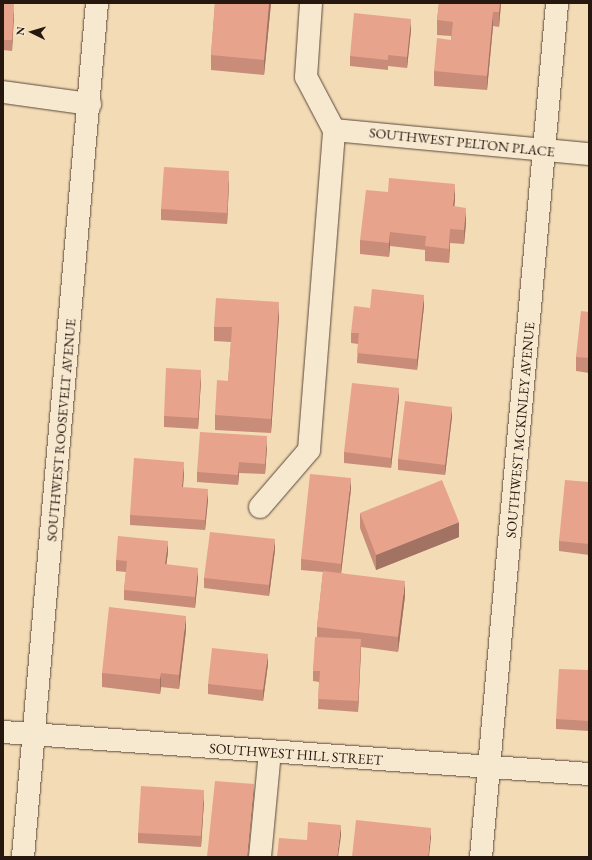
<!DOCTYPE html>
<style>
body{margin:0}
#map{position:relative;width:592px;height:860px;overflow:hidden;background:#f3dbb6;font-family:"EB Garamond",serif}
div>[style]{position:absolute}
.roads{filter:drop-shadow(0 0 1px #594939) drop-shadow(0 0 1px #594939)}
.minor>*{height:22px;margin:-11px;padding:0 11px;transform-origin:11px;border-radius:11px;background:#f7e8d0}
.wall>*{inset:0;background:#c88c79}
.shaded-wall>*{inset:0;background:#a27263}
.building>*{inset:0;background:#e8a38d}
span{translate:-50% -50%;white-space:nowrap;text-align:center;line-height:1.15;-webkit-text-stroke:3px #f7e8d0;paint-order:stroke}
.street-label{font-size:14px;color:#26180f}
.frame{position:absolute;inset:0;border:4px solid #26180f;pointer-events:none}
.north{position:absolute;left:12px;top:12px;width:40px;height:40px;-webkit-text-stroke:3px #f7e8d0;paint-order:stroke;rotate:275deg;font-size:11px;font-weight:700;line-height:16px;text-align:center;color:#26180f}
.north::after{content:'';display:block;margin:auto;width:14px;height:18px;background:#26180f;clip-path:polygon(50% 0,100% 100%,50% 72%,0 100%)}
</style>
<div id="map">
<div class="roads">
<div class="minor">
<i style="left:3px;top:92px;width:88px;rotate:7.9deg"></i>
<i style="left:334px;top:130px;width:256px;rotate:5.4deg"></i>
<i style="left:260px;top:507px;width:75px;rotate:-49.3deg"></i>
<i style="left:309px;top:450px;width:321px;rotate:-85.5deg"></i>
<i style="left:334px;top:130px;width:60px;rotate:-117.8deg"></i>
<i style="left:306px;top:77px;width:74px;rotate:-86.1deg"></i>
<i style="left:3px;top:732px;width:588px;rotate:4.1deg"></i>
<i style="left:23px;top:857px;width:857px;rotate:-85.05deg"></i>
<i style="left:260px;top:857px;width:105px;rotate:-84.6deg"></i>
<i style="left:481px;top:857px;width:857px;rotate:-84.91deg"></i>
</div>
</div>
<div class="wall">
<i style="clip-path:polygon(3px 3px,14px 14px,12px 51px,3px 50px)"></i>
<i style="clip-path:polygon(215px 3px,271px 3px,264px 75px,211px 70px,211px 55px)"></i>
<i style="clip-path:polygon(439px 3px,501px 3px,499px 27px,493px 26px,487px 90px,434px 86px,434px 71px,451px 40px,451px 36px,437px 35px,437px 20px)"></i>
<i style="clip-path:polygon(411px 30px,407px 68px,388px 66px,388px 70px,350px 66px,350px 56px)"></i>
<i style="clip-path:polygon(229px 182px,227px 224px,161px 220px,161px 209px)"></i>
<i style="clip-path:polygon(455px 199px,454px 207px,466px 223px,464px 244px,450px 243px,449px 263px,425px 261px,425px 250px,390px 246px,389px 257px,360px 254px,360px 240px)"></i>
<i style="clip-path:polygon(424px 306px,417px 370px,357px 363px,358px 344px,351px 343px,351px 333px,370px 308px)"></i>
<i style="clip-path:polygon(589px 312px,589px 373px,576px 371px,576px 357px)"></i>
<i style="clip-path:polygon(279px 316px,271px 433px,215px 430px,215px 415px,228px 381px,231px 342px,214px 341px,214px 327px)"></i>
<i style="clip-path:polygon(201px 380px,198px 429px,164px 427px,164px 416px)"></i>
<i style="clip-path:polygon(399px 398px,391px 468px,344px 463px,344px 452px)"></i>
<i style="clip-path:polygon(452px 417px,445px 475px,398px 470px,398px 459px)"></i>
<i style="clip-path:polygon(267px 447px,265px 474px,239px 473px,238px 485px,197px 482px,197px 472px)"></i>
<i style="clip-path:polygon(184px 473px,183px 488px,208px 500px,205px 530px,130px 525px,130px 515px)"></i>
<i style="clip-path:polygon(589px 482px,589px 555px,559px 551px,559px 541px)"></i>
<i style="clip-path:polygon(351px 489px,341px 573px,405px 596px,398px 652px,361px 647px,358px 712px,318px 709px,319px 682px,313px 681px,313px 671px,317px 637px,317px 627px,323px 572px,301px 570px,301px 559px)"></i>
<i style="clip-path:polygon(360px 513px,459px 537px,376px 570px,360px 528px)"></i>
<i style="clip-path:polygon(275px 550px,269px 596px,204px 588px,204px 578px)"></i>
<i style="clip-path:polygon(168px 552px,166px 565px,198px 578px,195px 608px,124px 600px,124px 590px,126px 572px,116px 571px,116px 560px)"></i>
<i style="clip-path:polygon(186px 630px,179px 689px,161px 687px,160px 694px,102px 687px,102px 673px)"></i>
<i style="clip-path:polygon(268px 664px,263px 701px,208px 694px,208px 684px)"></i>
<i style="clip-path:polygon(589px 670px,589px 731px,556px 729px,556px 719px)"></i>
<i style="clip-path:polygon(204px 801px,201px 847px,138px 843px,138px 833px)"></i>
</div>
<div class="shaded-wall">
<i style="clip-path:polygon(14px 3px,14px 14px,12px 51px,12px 40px)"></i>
<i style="clip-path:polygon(269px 3px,271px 3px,264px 75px,264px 60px)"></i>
<i style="clip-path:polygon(500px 3px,501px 3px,499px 27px,499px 12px)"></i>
<i style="clip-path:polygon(493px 12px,493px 26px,487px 90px,487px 76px)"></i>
<i style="clip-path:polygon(411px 19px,411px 30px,407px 68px,407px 57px)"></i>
<i style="clip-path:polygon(229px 171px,229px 182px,227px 224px,227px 213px)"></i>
<i style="clip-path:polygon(455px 184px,455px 199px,453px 221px,453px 206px)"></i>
<i style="clip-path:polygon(466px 208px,466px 223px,464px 244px,464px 230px)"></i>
<i style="clip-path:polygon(450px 229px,450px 243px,449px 263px,449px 249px)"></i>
<i style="clip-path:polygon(390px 232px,390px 246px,389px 257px,389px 243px)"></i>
<i style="clip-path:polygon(424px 295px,424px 306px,417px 370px,417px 359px)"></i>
<i style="clip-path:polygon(279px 302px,279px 316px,271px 433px,271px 419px)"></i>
<i style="clip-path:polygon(201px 370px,201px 380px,198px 429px,198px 418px)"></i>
<i style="clip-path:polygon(399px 388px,399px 398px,391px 468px,391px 458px)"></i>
<i style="clip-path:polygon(452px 407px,452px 417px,445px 475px,445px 465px)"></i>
<i style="clip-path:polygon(267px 436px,267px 447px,265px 474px,265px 464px)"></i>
<i style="clip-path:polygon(184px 462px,184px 473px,182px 498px,182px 487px)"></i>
<i style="clip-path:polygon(239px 462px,239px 473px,238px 485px,238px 475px)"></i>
<i style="clip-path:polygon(351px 478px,351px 489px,341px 574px,341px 564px)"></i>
<i style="clip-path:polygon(208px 489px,208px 500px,205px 530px,205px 520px)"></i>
<i style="clip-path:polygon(459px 522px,459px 537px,376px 570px,376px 555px)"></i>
<i style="clip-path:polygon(275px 539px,275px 550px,269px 596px,269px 585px)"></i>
<i style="clip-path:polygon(168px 541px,168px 552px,165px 575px,165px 564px)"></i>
<i style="clip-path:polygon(198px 568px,198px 578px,195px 608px,195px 597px)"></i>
<i style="clip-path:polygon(405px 581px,405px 596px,398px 652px,398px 637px)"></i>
<i style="clip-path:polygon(186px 616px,186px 630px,179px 689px,179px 675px)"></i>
<i style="clip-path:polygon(361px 639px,361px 650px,358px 712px,358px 701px)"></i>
<i style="clip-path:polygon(268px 654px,268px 664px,263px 701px,263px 690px)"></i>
<i style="clip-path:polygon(161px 673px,161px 687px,160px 694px,160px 679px)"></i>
<i style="clip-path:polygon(254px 784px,254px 795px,248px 857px,247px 857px)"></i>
<i style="clip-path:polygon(204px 790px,204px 801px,201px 847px,201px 836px)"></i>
<i style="clip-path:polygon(341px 825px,341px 836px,338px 857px,337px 857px)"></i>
<i style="clip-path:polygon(431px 828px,431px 838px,429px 857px,428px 857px)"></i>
</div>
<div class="building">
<i style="clip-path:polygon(3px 3px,14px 3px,12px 40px,3px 40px)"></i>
<i style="clip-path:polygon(215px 3px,269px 3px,264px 60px,211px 55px)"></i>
<i style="clip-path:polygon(439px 3px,500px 3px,499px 12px,493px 12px,487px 76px,434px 71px,437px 38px,451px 40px,453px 22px,437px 20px)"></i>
<i style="clip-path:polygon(354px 13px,411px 19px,407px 57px,388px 55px,388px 60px,350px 56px)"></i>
<i style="clip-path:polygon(164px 167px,229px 171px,227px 213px,161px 209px)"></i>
<i style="clip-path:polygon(389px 178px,455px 184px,453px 206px,466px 208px,464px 230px,450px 229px,449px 249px,425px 246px,426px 236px,390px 232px,389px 243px,360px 240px,366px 190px,388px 192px)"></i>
<i style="clip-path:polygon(372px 289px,424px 295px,417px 359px,357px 353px,359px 333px,351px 333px,354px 306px,370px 308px)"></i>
<i style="clip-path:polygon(216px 298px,279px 302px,271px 419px,215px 415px,217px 380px,228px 381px,232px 327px,214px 327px)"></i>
<i style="clip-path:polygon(581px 311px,589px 312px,589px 358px,576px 357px)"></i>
<i style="clip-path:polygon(166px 368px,201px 370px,198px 418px,164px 416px)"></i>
<i style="clip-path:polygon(352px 383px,399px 388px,391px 458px,344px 452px)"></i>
<i style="clip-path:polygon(405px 401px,452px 407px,445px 465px,398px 459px)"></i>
<i style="clip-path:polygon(200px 432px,267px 436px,265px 464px,239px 462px,238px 475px,197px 472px)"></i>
<i style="clip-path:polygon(134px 458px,184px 462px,182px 487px,208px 489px,205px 520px,130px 515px)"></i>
<i style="clip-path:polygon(310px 474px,351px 478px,341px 564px,301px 559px)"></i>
<i style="clip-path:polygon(442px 480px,459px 522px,376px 555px,360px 513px)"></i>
<i style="clip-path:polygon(565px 480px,589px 482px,589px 544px,559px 541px)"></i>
<i style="clip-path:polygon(210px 532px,275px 539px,269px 585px,204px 578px)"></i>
<i style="clip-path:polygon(118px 536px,168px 541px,165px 564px,198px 568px,195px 597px,124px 590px,127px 561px,116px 560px)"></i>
<i style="clip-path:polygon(323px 571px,405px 581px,398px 637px,317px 627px)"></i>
<i style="clip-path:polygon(109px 607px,186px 616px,179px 675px,161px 673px,160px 679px,102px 673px)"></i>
<i style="clip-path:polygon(315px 637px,361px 639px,358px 701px,318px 699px,320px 671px,313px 671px)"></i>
<i style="clip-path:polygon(212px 648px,268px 654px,263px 690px,208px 684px)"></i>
<i style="clip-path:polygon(559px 669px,589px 670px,589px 721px,556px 719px)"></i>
<i style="clip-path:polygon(215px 781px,254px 784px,247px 857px,207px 857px)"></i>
<i style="clip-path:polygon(141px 786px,204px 790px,201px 836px,138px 833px)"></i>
<i style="clip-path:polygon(356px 820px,431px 828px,428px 857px,352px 857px)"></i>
<i style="clip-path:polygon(308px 822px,341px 825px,337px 857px,277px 857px,279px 838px,307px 840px)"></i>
</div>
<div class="street-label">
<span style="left:462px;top:142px;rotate:6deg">SOUTHWEST PELTON PLACE</span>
<span style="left:61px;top:430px;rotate:-85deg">SOUTHWEST ROOSEVELT AVENUE</span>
<span style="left:520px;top:430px;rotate:-85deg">SOUTHWEST MCKINLEY AVENUE</span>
<span style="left:296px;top:754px;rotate:4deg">SOUTHWEST HILL STREET</span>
</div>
<div class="frame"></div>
<div class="north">N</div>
</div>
